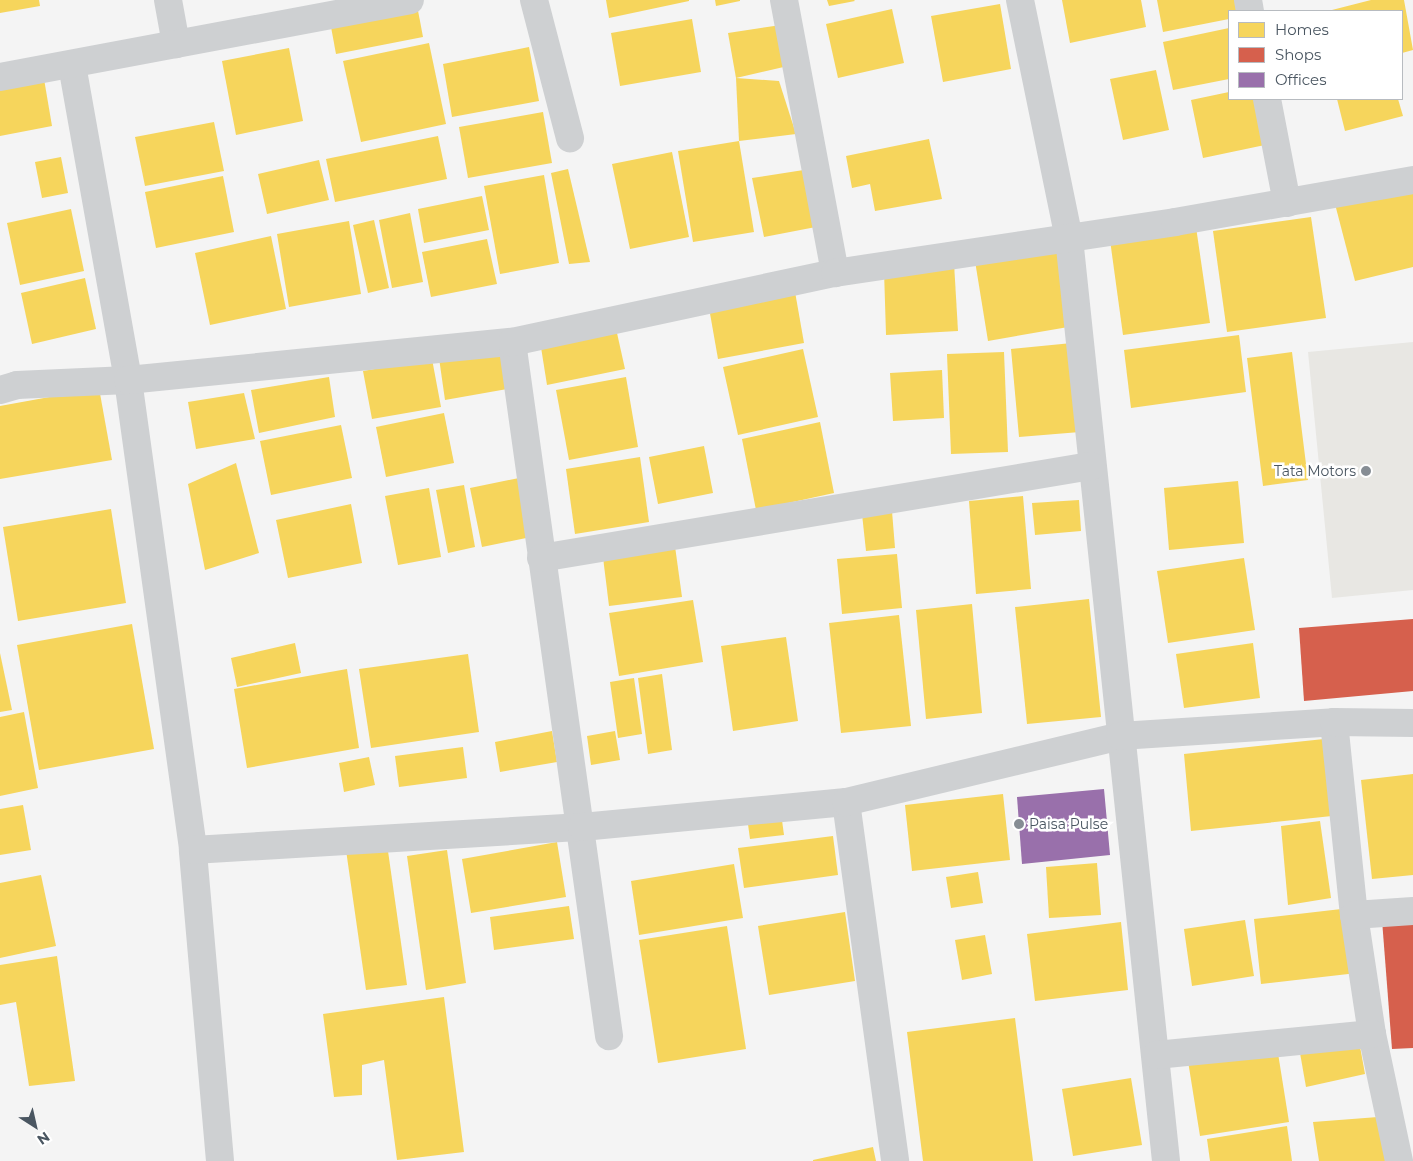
<!DOCTYPE html>
<style>
body{margin:0}
#map{position:relative;width:1413px;height:1161px;overflow:hidden;background:#f4f4f4;font-family:Montserrat,sans-serif}
div>[style]{position:absolute}
.commercial>*{inset:0;background:#e8e7e3}
.homes>*{inset:0;background:#f6d55c}
.shops>*{inset:0;background:#d6604d}
.offices>*{inset:0;background:#9970ab}
.minor>*{height:28px;margin:-14px;padding:0 14px;transform-origin:14px;border-radius:14px;background:#ced0d2}
.dots>*{width:14px;height:14px;translate:-50% -50%;box-sizing:border-box;border:2px solid #fff;border-radius:50%}
span{translate:-50% -50%;white-space:nowrap;text-align:center;line-height:1.15;-webkit-text-stroke:5px #fff;paint-order:stroke}
.poi-label{font-size:14px;color:#4a5661}
.right{translate:-100% -50%;text-align:right}
.left{translate:0 -50%;text-align:left}
.legend{position:absolute;left:1228px;top:10px;width:175px;height:90px;box-sizing:border-box;background:#fff;border:1px solid #b7bbc0;margin:0;padding:6px 9px;list-style:none;font-size:15px;color:#4a5661}
.legend li{display:flex;align-items:center;gap:10px;height:25px}
.legend b{width:25px;border:1px solid #b7bbc0}
.north{position:absolute;left:10px;top:1101px;width:50px;height:50px;-webkit-text-stroke:4px #fff;paint-order:stroke;rotate:145deg;font-size:14px;font-weight:700;line-height:20px;text-align:center;color:#4a5661}
.north::after{content:'';display:block;margin:auto;width:18px;height:22px;background:#4a5661;clip-path:polygon(50% 0,100% 100%,50% 72%,0 100%)}
</style>
<div id="map">
<div class="commercial">
<i style="clip-path:polygon(1413px 342px,1413px 590px,1332px 598px,1308px 352px)"></i>
</div>
<div class="homes">
<i style="clip-path:polygon(0 0,39px 0,40px 6px,0 13px)"></i>
<i style="clip-path:polygon(416px 0,423px 37px,336px 54px,329px 16px)"></i>
<i style="clip-path:polygon(606px 0,689px 0,689px 1px,609px 18px)"></i>
<i style="clip-path:polygon(715px 0,740px 0,740px 1px,716px 6px)"></i>
<i style="clip-path:polygon(827px 0,854px 0,855px 1px,829px 6px)"></i>
<i style="clip-path:polygon(1062px 0,1141px 0,1146px 27px,1070px 43px)"></i>
<i style="clip-path:polygon(1157px 0,1236px 0,1238px 11px,1229px 11px,1229px 19px,1163px 32px)"></i>
<i style="clip-path:polygon(1371px 0,1404px 0,1413px 50px,1402px 53px,1402px 11px,1328px 11px)"></i>
<i style="clip-path:polygon(1000px 4px,1011px 69px,943px 82px,931px 16px)"></i>
<i style="clip-path:polygon(892px 9px,904px 63px,838px 78px,826px 24px)"></i>
<i style="clip-path:polygon(692px 19px,701px 72px,620px 86px,611px 33px)"></i>
<i style="clip-path:polygon(781px 25px,788px 66px,736px 78px,728px 33px)"></i>
<i style="clip-path:polygon(1229px 28px,1229px 79px,1173px 90px,1163px 42px)"></i>
<i style="clip-path:polygon(429px 43px,446px 124px,361px 142px,343px 61px)"></i>
<i style="clip-path:polygon(529px 47px,539px 101px,452px 117px,443px 64px)"></i>
<i style="clip-path:polygon(289px 48px,303px 121px,236px 135px,222px 61px)"></i>
<i style="clip-path:polygon(1156px 70px,1169px 130px,1123px 140px,1110px 79px)"></i>
<i style="clip-path:polygon(43px 73px,52px 126px,0 136px,0 81px)"></i>
<i style="clip-path:polygon(736px 78px,779px 81px,796px 134px,739px 141px)"></i>
<i style="clip-path:polygon(1229px 92px,1229px 99px,1265px 99px,1274px 143px,1203px 158px,1191px 100px)"></i>
<i style="clip-path:polygon(1337px 99px,1398px 99px,1403px 116px,1345px 131px)"></i>
<i style="clip-path:polygon(543px 112px,552px 163px,468px 178px,459px 127px)"></i>
<i style="clip-path:polygon(214px 122px,224px 171px,145px 186px,135px 137px)"></i>
<i style="clip-path:polygon(438px 136px,447px 179px,335px 202px,326px 159px)"></i>
<i style="clip-path:polygon(929px 139px,942px 199px,875px 211px,870px 184px,852px 188px,846px 156px)"></i>
<i style="clip-path:polygon(739px 141px,754px 232px,693px 242px,678px 151px)"></i>
<i style="clip-path:polygon(672px 152px,689px 237px,630px 249px,612px 164px)"></i>
<i style="clip-path:polygon(61px 157px,68px 193px,42px 198px,35px 162px)"></i>
<i style="clip-path:polygon(319px 160px,329px 200px,267px 214px,258px 174px)"></i>
<i style="clip-path:polygon(568px 169px,590px 262px,569px 264px,551px 173px)"></i>
<i style="clip-path:polygon(810px 169px,821px 226px,764px 237px,752px 178px)"></i>
<i style="clip-path:polygon(544px 175px,559px 263px,500px 274px,484px 186px)"></i>
<i style="clip-path:polygon(223px 176px,234px 232px,156px 248px,145px 192px)"></i>
<i style="clip-path:polygon(1413px 184px,1413px 267px,1355px 281px,1335px 204px)"></i>
<i style="clip-path:polygon(482px 196px,489px 230px,424px 243px,418px 209px)"></i>
<i style="clip-path:polygon(71px 209px,84px 271px,20px 285px,7px 223px)"></i>
<i style="clip-path:polygon(410px 213px,423px 282px,392px 288px,379px 220px)"></i>
<i style="clip-path:polygon(1311px 217px,1326px 318px,1227px 332px,1213px 231px)"></i>
<i style="clip-path:polygon(374px 220px,389px 288px,368px 293px,353px 225px)"></i>
<i style="clip-path:polygon(349px 221px,361px 294px,289px 307px,277px 234px)"></i>
<i style="clip-path:polygon(1196px 227px,1210px 323px,1123px 335px,1110px 240px)"></i>
<i style="clip-path:polygon(271px 236px,286px 309px,210px 325px,195px 253px)"></i>
<i style="clip-path:polygon(487px 239px,497px 284px,431px 297px,422px 252px)"></i>
<i style="clip-path:polygon(1059px 243px,1074px 326px,988px 341px,975px 261px)"></i>
<i style="clip-path:polygon(954px 263px,958px 331px,886px 335px,884px 271px)"></i>
<i style="clip-path:polygon(85px 278px,96px 329px,32px 344px,21px 293px)"></i>
<i style="clip-path:polygon(794px 286px,804px 343px,718px 359px,708px 302px)"></i>
<i style="clip-path:polygon(615px 324px,625px 369px,547px 385px,540px 341px)"></i>
<i style="clip-path:polygon(1239px 335px,1246px 392px,1131px 408px,1124px 350px)"></i>
<i style="clip-path:polygon(1072px 343px,1080px 432px,1019px 437px,1011px 349px)"></i>
<i style="clip-path:polygon(508px 346px,518px 387px,445px 400px,439px 358px)"></i>
<i style="clip-path:polygon(803px 349px,818px 417px,738px 435px,723px 367px)"></i>
<i style="clip-path:polygon(1004px 352px,1008px 452px,951px 454px,947px 354px)"></i>
<i style="clip-path:polygon(1292px 352px,1308px 480px,1263px 486px,1247px 358px)"></i>
<i style="clip-path:polygon(432px 359px,441px 407px,372px 419px,363px 371px)"></i>
<i style="clip-path:polygon(942px 370px,944px 418px,893px 421px,890px 373px)"></i>
<i style="clip-path:polygon(329px 377px,335px 417px,259px 433px,251px 390px)"></i>
<i style="clip-path:polygon(626px 377px,638px 447px,569px 460px,556px 390px)"></i>
<i style="clip-path:polygon(99px 388px,112px 460px,0 479px,0 406px)"></i>
<i style="clip-path:polygon(244px 393px,255px 439px,196px 449px,188px 402px)"></i>
<i style="clip-path:polygon(444px 413px,454px 463px,386px 477px,376px 427px)"></i>
<i style="clip-path:polygon(820px 422px,834px 493px,756px 510px,742px 439px)"></i>
<i style="clip-path:polygon(341px 425px,352px 478px,271px 495px,260px 441px)"></i>
<i style="clip-path:polygon(704px 446px,713px 493px,658px 504px,649px 457px)"></i>
<i style="clip-path:polygon(640px 457px,649px 522px,575px 534px,566px 469px)"></i>
<i style="clip-path:polygon(236px 463px,259px 553px,205px 570px,188px 484px)"></i>
<i style="clip-path:polygon(524px 477px,536px 536px,482px 547px,470px 488px)"></i>
<i style="clip-path:polygon(1238px 481px,1244px 543px,1169px 550px,1164px 488px)"></i>
<i style="clip-path:polygon(464px 485px,475px 547px,448px 553px,436px 490px)"></i>
<i style="clip-path:polygon(429px 488px,441px 557px,398px 565px,385px 496px)"></i>
<i style="clip-path:polygon(1023px 496px,1031px 589px,976px 594px,969px 501px)"></i>
<i style="clip-path:polygon(1079px 500px,1081px 531px,1035px 535px,1032px 503px)"></i>
<i style="clip-path:polygon(351px 504px,362px 563px,288px 578px,276px 520px)"></i>
<i style="clip-path:polygon(111px 509px,126px 603px,18px 621px,3px 527px)"></i>
<i style="clip-path:polygon(892px 511px,895px 548px,866px 551px,862px 514px)"></i>
<i style="clip-path:polygon(674px 539px,682px 597px,609px 606px,602px 549px)"></i>
<i style="clip-path:polygon(897px 554px,902px 608px,842px 614px,837px 559px)"></i>
<i style="clip-path:polygon(1244px 558px,1255px 630px,1168px 643px,1157px 571px)"></i>
<i style="clip-path:polygon(1089px 599px,1101px 717px,1027px 724px,1015px 607px)"></i>
<i style="clip-path:polygon(693px 600px,703px 662px,619px 676px,609px 613px)"></i>
<i style="clip-path:polygon(972px 604px,982px 713px,926px 719px,916px 610px)"></i>
<i style="clip-path:polygon(899px 615px,911px 726px,841px 733px,829px 623px)"></i>
<i style="clip-path:polygon(132px 624px,154px 749px,39px 770px,17px 645px)"></i>
<i style="clip-path:polygon(786px 637px,798px 721px,733px 731px,721px 646px)"></i>
<i style="clip-path:polygon(295px 643px,301px 673px,237px 687px,231px 658px)"></i>
<i style="clip-path:polygon(1253px 643px,1260px 698px,1184px 708px,1176px 654px)"></i>
<i style="clip-path:polygon(0 653px,12px 710px,0 712px)"></i>
<i style="clip-path:polygon(468px 654px,479px 732px,371px 748px,359px 669px)"></i>
<i style="clip-path:polygon(347px 669px,359px 748px,247px 768px,234px 689px)"></i>
<i style="clip-path:polygon(662px 674px,672px 750px,648px 754px,638px 678px)"></i>
<i style="clip-path:polygon(634px 678px,642px 734px,618px 738px,610px 682px)"></i>
<i style="clip-path:polygon(24px 712px,38px 788px,0 796px,0 717px)"></i>
<i style="clip-path:polygon(552px 731px,557px 762px,500px 772px,495px 742px)"></i>
<i style="clip-path:polygon(615px 731px,620px 760px,591px 765px,587px 736px)"></i>
<i style="clip-path:polygon(1324px 739px,1332px 816px,1191px 831px,1184px 754px)"></i>
<i style="clip-path:polygon(463px 747px,467px 778px,399px 787px,395px 756px)"></i>
<i style="clip-path:polygon(369px 757px,375px 785px,344px 792px,339px 763px)"></i>
<i style="clip-path:polygon(1413px 774px,1413px 875px,1372px 879px,1361px 780px)"></i>
<i style="clip-path:polygon(1003px 794px,1010px 860px,912px 871px,905px 805px)"></i>
<i style="clip-path:polygon(23px 805px,31px 850px,0 855px,0 809px)"></i>
<i style="clip-path:polygon(781px 813px,784px 835px,750px 839px,747px 817px)"></i>
<i style="clip-path:polygon(1320px 821px,1331px 898px,1288px 905px,1281px 826px)"></i>
<i style="clip-path:polygon(833px 836px,838px 875px,744px 888px,738px 848px)"></i>
<i style="clip-path:polygon(557px 842px,566px 897px,471px 913px,462px 859px)"></i>
<i style="clip-path:polygon(387px 844px,407px 985px,366px 990px,346px 850px)"></i>
<i style="clip-path:polygon(447px 850px,466px 983px,426px 990px,407px 856px)"></i>
<i style="clip-path:polygon(1097px 863px,1101px 915px,1049px 918px,1046px 867px)"></i>
<i style="clip-path:polygon(734px 864px,743px 918px,639px 935px,631px 881px)"></i>
<i style="clip-path:polygon(978px 872px,983px 903px,951px 908px,946px 877px)"></i>
<i style="clip-path:polygon(41px 875px,56px 946px,0 958px,0 883px)"></i>
<i style="clip-path:polygon(569px 906px,574px 939px,494px 950px,490px 917px)"></i>
<i style="clip-path:polygon(1350px 908px,1357px 973px,1261px 984px,1254px 919px)"></i>
<i style="clip-path:polygon(845px 912px,855px 981px,769px 995px,758px 926px)"></i>
<i style="clip-path:polygon(1245px 920px,1254px 976px,1192px 986px,1184px 929px)"></i>
<i style="clip-path:polygon(1121px 922px,1128px 990px,1035px 1001px,1027px 934px)"></i>
<i style="clip-path:polygon(727px 926px,746px 1049px,658px 1063px,639px 940px)"></i>
<i style="clip-path:polygon(985px 935px,992px 974px,962px 980px,955px 940px)"></i>
<i style="clip-path:polygon(57px 956px,75px 1081px,29px 1086px,16px 1002px,0 1005px,0 965px)"></i>
<i style="clip-path:polygon(444px 997px,464px 1152px,397px 1160px,384px 1060px,362px 1065px,362px 1095px,334px 1097px,323px 1014px)"></i>
<i style="clip-path:polygon(1015px 1018px,1033px 1161px,923px 1161px,907px 1032px)"></i>
<i style="clip-path:polygon(1359px 1041px,1365px 1074px,1306px 1087px,1300px 1053px)"></i>
<i style="clip-path:polygon(1277px 1047px,1289px 1122px,1200px 1136px,1188px 1061px)"></i>
<i style="clip-path:polygon(1131px 1078px,1142px 1145px,1073px 1156px,1062px 1089px)"></i>
<i style="clip-path:polygon(1378px 1117px,1390px 1161px,1319px 1161px,1313px 1122px)"></i>
<i style="clip-path:polygon(1287px 1126px,1292px 1161px,1210px 1161px,1207px 1139px)"></i>
<i style="clip-path:polygon(873px 1147px,876px 1161px,813px 1161px,813px 1160px)"></i>
</div>
<div class="shops">
<i style="clip-path:polygon(1413px 619px,1413px 691px,1304px 701px,1299px 628px)"></i>
<i style="clip-path:polygon(1413px 919px,1413px 1048px,1392px 1049px,1382px 920px)"></i>
</div>
<div class="offices">
<i style="clip-path:polygon(1104px 789px,1110px 855px,1022px 864px,1017px 797px)"></i>
</div>
<div class="minor">
<i style="left:168px;top:0;width:45px;rotate:79.7deg"></i>
<i style="left:534px;top:0;width:143px;rotate:75.4deg"></i>
<i style="left:784px;top:0;width:278px;rotate:79.4deg"></i>
<i style="left:1020px;top:0;width:243px;rotate:78.4deg"></i>
<i style="left:1069px;top:238px;width:928px;rotate:84deg"></i>
<i style="left:1248px;top:0;width:11px;rotate:80deg"></i>
<i style="left:72px;top:65px;width:320px;rotate:79.9deg"></i>
<i style="left:128px;top:380px;width:474px;rotate:82.1deg"></i>
<i style="left:0;top:77px;width:417px;rotate:-10.6deg"></i>
<i style="left:1267px;top:99px;width:106px;rotate:79.1deg"></i>
<i style="left:512px;top:342px;width:701px;rotate:82.04deg"></i>
<i style="left:0;top:390px;width:18px;rotate:-16deg"></i>
<i style="left:17px;top:385px;width:111px;rotate:-2.6deg"></i>
<i style="left:128px;top:380px;width:386px;rotate:-5.7deg"></i>
<i style="left:512px;top:342px;width:330px;rotate:-12.1deg"></i>
<i style="left:835px;top:273px;width:344px;rotate:-8.5deg"></i>
<i style="left:1175px;top:222px;width:242px;rotate:-10deg"></i>
<i style="left:541px;top:558px;width:558px;rotate:-9.5deg"></i>
<i style="left:1334px;top:722px;width:194px;rotate:84.1deg"></i>
<i style="left:1354px;top:915px;width:120px;rotate:81.4deg"></i>
<i style="left:1372px;top:1034px;width:130px;rotate:78deg"></i>
<i style="left:846px;top:802px;width:362px;rotate:82.2deg"></i>
<i style="left:1354px;top:915px;width:59px;rotate:-3.9deg"></i>
<i style="left:1156px;top:1055px;width:217px;rotate:-5.6deg"></i>
<i style="left:220px;top:1161px;width:312px;rotate:-95deg"></i>
<i style="left:193px;top:850px;width:390px;rotate:-3.4deg"></i>
<i style="left:582px;top:827px;width:265px;rotate:-5.4deg"></i>
<i style="left:846px;top:802px;width:282px;rotate:-13.5deg"></i>
<i style="left:1120px;top:736px;width:214px;rotate:-3.7deg"></i>
<i style="left:1334px;top:722px;width:79px;rotate:0.7deg"></i>
</div>
<div class="dots">
<i style="left:1366px;top:471px;background:#868d94"></i>
<i style="left:1019px;top:824px;background:#868d94"></i>
</div>
<div class="poi-label">
<span class="right" style="left:1356px;top:471px">Tata Motors</span>
<span class="left" style="left:1029px;top:824px">Paisa Pulse</span>
</div>
<ul class="legend">
<li><b style="height:14px;background:#f6d55c"></b>Homes</li>
<li><b style="height:14px;background:#d6604d"></b>Shops</li>
<li><b style="height:14px;background:#9970ab"></b>Offices</li>
</ul>
<div class="north">N</div>
</div>
